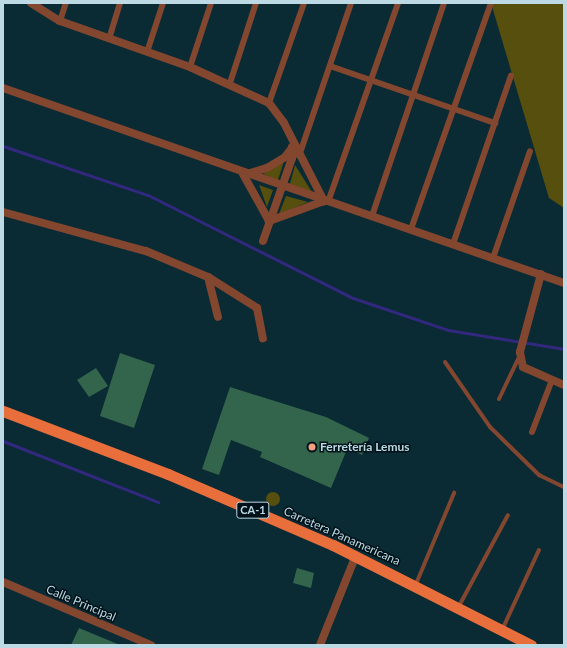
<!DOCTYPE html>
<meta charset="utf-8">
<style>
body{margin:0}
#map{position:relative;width:567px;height:648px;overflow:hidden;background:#0a2a34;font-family:Lato,sans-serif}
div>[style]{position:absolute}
.green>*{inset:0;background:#574f0e}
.round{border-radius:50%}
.stream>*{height:3px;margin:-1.5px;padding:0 1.5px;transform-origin:1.5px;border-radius:1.5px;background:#32297f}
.building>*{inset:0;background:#32654c}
.service>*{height:4px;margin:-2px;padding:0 2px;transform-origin:2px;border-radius:2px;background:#834730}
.pedestrian>*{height:6px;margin:-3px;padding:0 3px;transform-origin:3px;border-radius:3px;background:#834730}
.minor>*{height:8px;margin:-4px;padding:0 4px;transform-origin:4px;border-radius:4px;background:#834730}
.trunk>*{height:11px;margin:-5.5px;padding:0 5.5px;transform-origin:5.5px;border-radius:5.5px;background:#e86e3c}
.dots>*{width:11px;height:11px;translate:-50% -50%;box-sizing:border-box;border:2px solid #001219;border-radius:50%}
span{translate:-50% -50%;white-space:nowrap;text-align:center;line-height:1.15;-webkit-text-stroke:3px #001219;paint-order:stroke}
.shield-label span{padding:1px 3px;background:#001219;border:1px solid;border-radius:3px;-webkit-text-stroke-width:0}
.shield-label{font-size:11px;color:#bcd9e4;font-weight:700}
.poi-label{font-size:12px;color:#bcd9e4;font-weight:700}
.left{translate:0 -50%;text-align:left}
.street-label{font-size:12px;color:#bcd9e4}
.frame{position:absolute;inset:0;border:4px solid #bcd9e4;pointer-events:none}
</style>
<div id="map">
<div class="green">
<i style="clip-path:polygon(491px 3px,564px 3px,564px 208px,549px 198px)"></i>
<i style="clip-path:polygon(284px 161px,278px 180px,263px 174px)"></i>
<i style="clip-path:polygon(295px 165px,312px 192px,290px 184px)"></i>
<i style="clip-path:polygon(259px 185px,273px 190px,267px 207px)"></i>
<i style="clip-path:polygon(286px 196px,308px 202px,279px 214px)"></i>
<i class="round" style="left:266px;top:492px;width:14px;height:14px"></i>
</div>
<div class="stream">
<i style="left:3px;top:146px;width:153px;rotate:18.7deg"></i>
<i style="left:148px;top:195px;width:229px;rotate:26.7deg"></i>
<i style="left:353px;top:298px;width:100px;rotate:18.6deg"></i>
<i style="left:448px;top:330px;width:118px;rotate:9.3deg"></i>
<i style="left:3px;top:441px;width:167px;rotate:21.5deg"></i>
</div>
<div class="building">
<i style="clip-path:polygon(120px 353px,155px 365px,134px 428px,100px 416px)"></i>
<i style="clip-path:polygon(96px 368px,108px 386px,89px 397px,77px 380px)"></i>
<i style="clip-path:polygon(230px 387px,326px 417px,369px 438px,362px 455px,348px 447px,331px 488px,260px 457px,262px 452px,231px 440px,219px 475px,202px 469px)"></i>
<i style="clip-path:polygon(297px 568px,314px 573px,311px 588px,293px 583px)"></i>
<i style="clip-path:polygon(79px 628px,120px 645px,71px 645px)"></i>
</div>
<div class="service">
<i style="left:445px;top:362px;width:79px;rotate:55.3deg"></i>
<i style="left:490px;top:427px;width:69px;rotate:44.4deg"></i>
<i style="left:539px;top:475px;width:28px;rotate:26deg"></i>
<i style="left:499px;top:399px;width:47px;rotate:-64.5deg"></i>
<i style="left:416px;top:584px;width:99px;rotate:-67.3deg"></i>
<i style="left:459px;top:606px;width:103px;rotate:-61.7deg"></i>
<i style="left:502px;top:630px;width:88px;rotate:-65.2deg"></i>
</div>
<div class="pedestrian">
<i style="left:60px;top:21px;width:19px;rotate:-72deg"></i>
<i style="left:109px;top:39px;width:38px;rotate:-73deg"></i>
<i style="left:147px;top:52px;width:52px;rotate:-71.9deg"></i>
<i style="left:330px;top:66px;width:175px;rotate:19.1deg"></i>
<i style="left:190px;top:67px;width:67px;rotate:-71.8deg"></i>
<i style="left:230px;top:83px;width:84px;rotate:-72deg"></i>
<i style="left:269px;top:103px;width:106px;rotate:-70.7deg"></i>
<i style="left:299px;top:156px;width:162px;rotate:-71.2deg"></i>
<i style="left:328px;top:202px;width:211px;rotate:-70.6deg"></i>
<i style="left:372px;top:216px;width:225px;rotate:-71.3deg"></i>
<i style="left:411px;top:229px;width:240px;rotate:-70.5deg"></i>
<i style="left:453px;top:244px;width:178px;rotate:-71deg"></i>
<i style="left:493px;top:258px;width:113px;rotate:-70.9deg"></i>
<i style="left:532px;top:432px;width:56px;rotate:-69deg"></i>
</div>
<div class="minor">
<i style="left:31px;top:3px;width:34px;rotate:32deg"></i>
<i style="left:60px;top:21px;width:138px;rotate:19.5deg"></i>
<i style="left:190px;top:67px;width:87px;rotate:24.5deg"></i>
<i style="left:269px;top:103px;width:25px;rotate:53deg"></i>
<i style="left:284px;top:123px;width:88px;rotate:62.9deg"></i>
<i style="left:324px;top:201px;width:59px;rotate:160deg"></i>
<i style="left:3px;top:88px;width:594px;rotate:19.17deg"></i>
<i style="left:243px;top:174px;width:54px;rotate:61deg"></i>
<i style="left:247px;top:174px;width:21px;rotate:-17deg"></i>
<i style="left:267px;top:168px;width:21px;rotate:-31deg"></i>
<i style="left:285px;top:157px;width:11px;rotate:-52deg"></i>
<i style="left:3px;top:212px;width:148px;rotate:15.3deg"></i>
<i style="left:146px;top:251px;width:67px;rotate:22.8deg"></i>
<i style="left:208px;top:277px;width:41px;rotate:76deg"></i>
<i style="left:263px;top:241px;width:88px;rotate:-70.7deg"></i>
<i style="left:292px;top:158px;width:11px;rotate:-90deg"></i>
<i style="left:541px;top:274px;width:81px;rotate:105.1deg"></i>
<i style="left:520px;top:352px;width:15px;rotate:79deg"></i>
<i style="left:523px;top:367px;width:45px;rotate:23.7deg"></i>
<i style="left:208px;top:277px;width:58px;rotate:32.3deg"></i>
<i style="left:257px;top:308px;width:31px;rotate:79deg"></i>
<i style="left:3px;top:582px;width:161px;rotate:23.1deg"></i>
<i style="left:320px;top:645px;width:97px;rotate:-68.2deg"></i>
</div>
<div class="trunk">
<i style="left:3px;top:411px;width:177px;rotate:20.9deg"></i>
<i style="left:168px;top:474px;width:180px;rotate:23.3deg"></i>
<i style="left:333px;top:545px;width:222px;rotate:26.8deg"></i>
</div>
<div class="dots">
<i style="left:312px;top:447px;background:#f2a081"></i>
</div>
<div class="shield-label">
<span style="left:253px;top:510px">CA-1</span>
</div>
<div class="poi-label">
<span class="left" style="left:320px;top:447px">Ferretería Lemus</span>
</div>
<div class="street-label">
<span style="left:342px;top:536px;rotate:24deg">Carretera Panamericana</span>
<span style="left:81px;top:603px;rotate:23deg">Calle Principal</span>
</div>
<div class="frame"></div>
</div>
